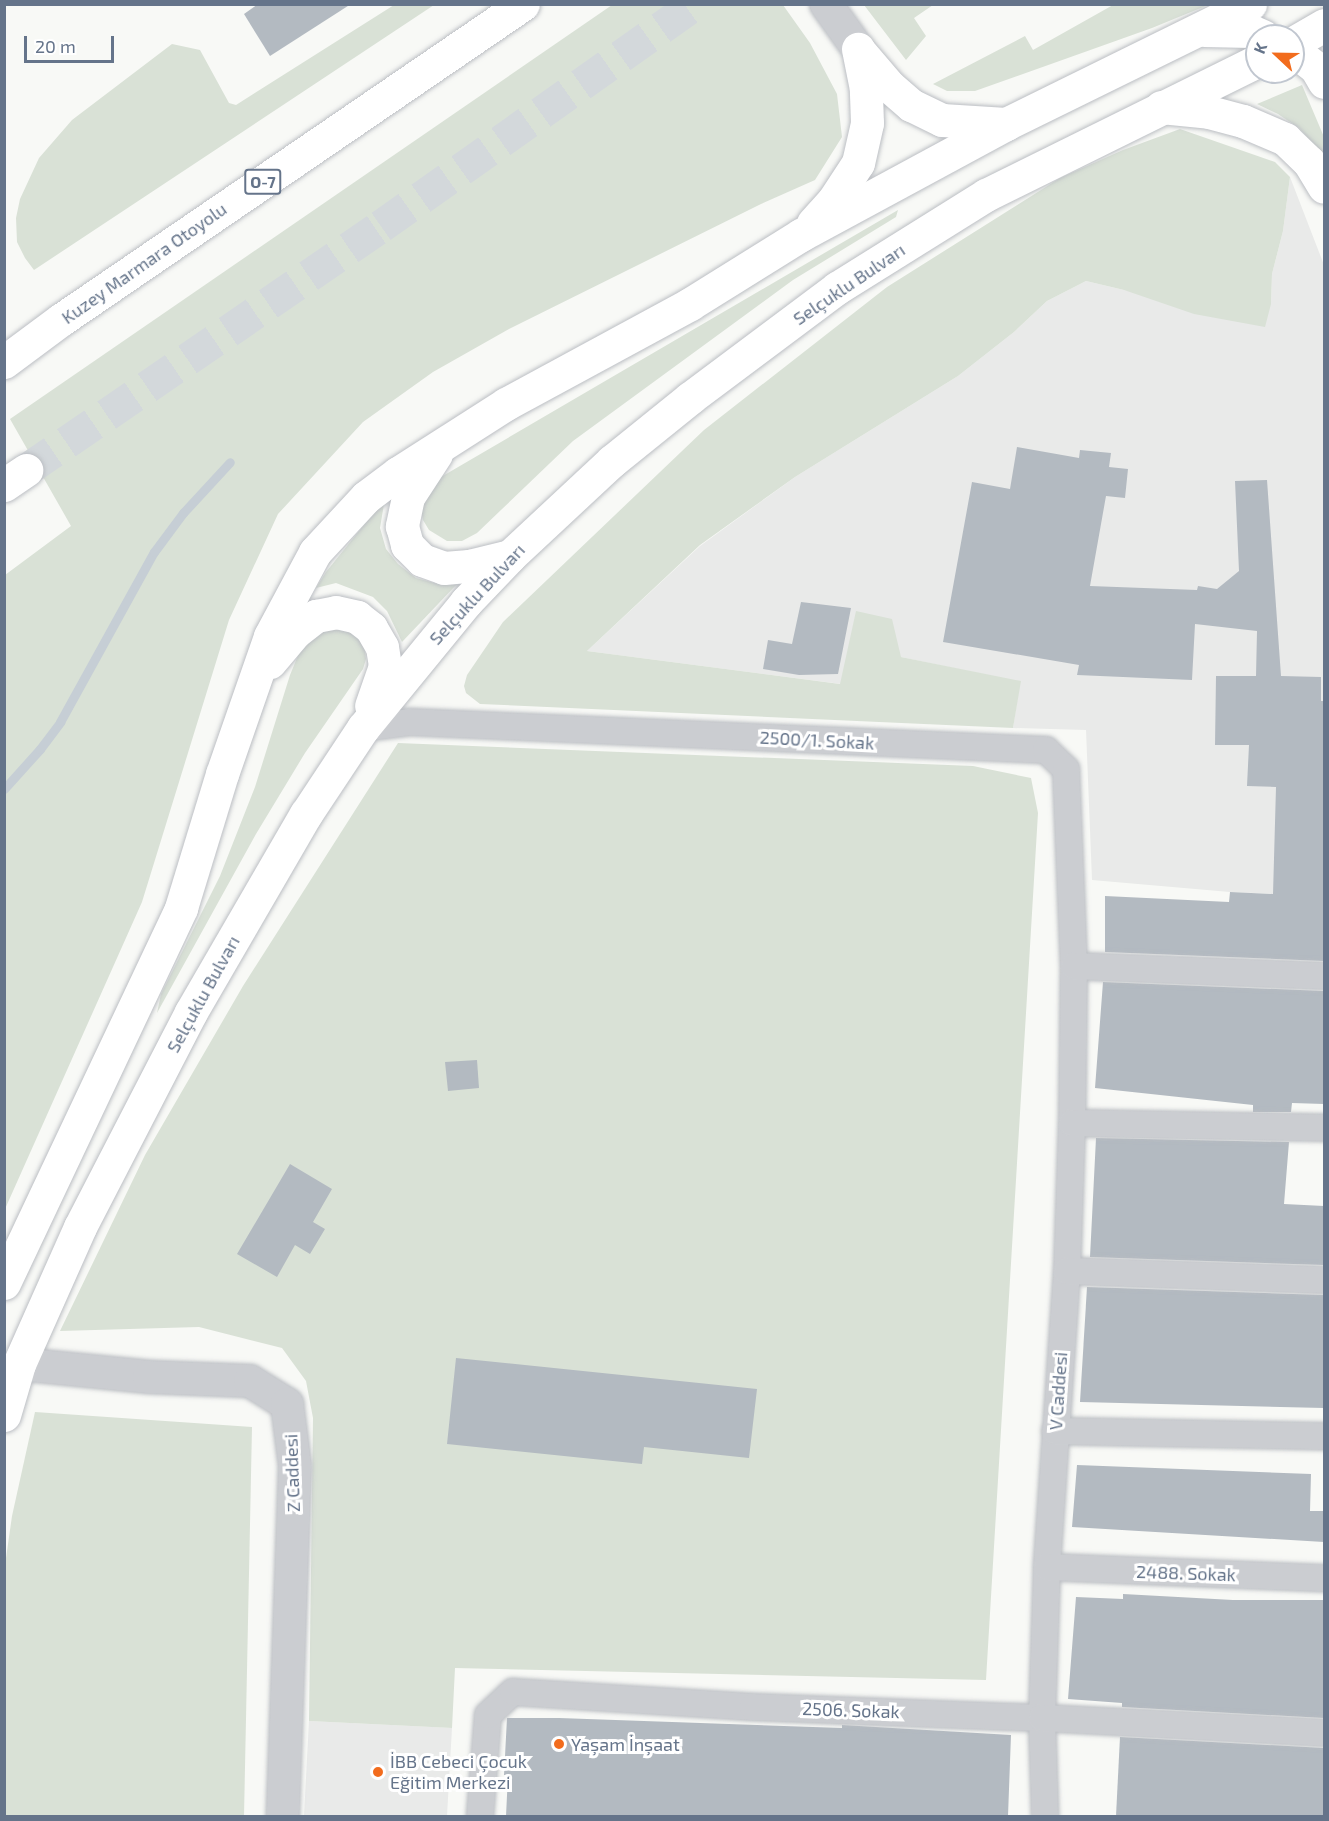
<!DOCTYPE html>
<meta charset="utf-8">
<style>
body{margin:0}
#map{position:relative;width:1329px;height:1821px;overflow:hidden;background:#f8f9f6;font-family:"Exo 2",sans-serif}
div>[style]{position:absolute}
.built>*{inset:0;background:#e9eae9}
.green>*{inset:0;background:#d9e1d6}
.stream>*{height:9px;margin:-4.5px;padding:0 4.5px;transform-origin:4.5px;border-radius:4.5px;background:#c6ced5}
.building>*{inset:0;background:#b3bac1}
.motorway-tunnel>*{height:33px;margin-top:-16.5px;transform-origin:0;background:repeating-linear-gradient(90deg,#d3d8db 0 33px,transparent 0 49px)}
.roads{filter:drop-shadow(0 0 2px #bbbec3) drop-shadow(0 0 2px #bbbec3)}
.minor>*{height:26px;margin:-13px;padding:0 13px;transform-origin:13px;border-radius:13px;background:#cbcdd1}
.tertiary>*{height:32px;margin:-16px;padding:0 16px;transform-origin:16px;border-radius:16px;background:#cbcdd1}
.primary>*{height:33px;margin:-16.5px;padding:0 16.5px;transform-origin:16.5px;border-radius:16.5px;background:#fff}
.motorway>*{height:33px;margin:-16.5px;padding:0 16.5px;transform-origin:16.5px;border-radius:16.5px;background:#fff}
.dots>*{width:16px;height:16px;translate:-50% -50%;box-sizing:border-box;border:3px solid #fff;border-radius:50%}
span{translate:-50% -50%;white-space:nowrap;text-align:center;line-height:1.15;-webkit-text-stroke:6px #fff;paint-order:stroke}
.shield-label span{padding:2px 4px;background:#fff;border:2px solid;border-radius:4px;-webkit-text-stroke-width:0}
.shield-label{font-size:16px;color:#65748a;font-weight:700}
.street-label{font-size:18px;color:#65748a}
.poi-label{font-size:18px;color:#65748a}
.left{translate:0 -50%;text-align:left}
.frame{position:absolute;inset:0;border:6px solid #65748a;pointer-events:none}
.north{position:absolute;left:1245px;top:24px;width:60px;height:60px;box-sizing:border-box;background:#fff;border:2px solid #c1c7d0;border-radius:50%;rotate:292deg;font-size:16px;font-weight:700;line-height:24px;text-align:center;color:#65748a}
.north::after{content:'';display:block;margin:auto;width:21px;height:27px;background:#f26c1d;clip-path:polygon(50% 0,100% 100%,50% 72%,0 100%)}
.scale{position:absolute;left:24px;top:36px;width:90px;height:27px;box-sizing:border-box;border:3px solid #65748a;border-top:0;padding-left:8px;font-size:18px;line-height:21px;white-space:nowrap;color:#65748a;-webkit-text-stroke:4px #fff;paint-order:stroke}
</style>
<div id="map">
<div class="built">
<i style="clip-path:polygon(1290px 177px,1324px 265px,1324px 896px,1230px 892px,1092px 880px,1086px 730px,1013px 728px,1020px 682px,901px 657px,843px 676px,841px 684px,587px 651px,700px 546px,795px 477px,958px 376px,1014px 332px,1047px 301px,1086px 281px,1124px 290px,1271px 304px,1272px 274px,1283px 231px)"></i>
<i style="clip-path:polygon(309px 1721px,452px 1728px,447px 1816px,304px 1816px)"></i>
</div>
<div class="green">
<i style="clip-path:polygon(394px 5px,434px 5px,34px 270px,25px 258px,17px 242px,16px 218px,20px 199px,39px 158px,72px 120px,172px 44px,200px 50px,229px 103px,236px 105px)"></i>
<i style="clip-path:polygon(612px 5px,783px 5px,810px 43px,837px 94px,842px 137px,815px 180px,761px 204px,509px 329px,433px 372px,363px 422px,278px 514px,229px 620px,142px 902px,5px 1209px,5px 575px,71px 526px,10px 419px)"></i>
<i style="clip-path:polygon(864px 5px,933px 5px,914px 18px,926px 36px,906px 60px)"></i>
<i style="clip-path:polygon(1113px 5px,1208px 5px,1152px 28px,975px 91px,947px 91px,933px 84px,1025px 36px,1033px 50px)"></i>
<i style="clip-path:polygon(1302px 85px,1324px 137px,1324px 156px,1299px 128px,1278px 114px,1257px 104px)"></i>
<i style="clip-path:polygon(1180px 129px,1275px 162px,1290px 177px,1283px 231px,1272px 274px,1271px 304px,1265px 327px,1194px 314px,1124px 290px,1086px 281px,1047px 301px,1014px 332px,958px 376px,795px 477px,700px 545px,587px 651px,840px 684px,856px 611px,892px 619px,901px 657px,1021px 681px,1013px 728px,480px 704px,466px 693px,464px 686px,467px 675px,503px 622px,704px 430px,887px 287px,1060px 178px,1123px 150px)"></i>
<i style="clip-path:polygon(898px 210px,896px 217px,793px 280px,573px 441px,477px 533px,462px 541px,447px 541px,429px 530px,423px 520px,420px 505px,422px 494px,441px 477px)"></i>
<i style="clip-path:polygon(384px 504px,380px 528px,386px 549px,398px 564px,416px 578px,442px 585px,457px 584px,402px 642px,387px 611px,373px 597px,336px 583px,316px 588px,326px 572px,376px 510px)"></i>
<i style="clip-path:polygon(336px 621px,357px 635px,364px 645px,366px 659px,363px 669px,305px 753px,256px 834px,157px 1013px,161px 994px,220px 876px,255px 787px,290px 675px,304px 641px)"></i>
<i style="clip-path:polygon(398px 743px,973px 766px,1031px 778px,1038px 813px,986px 1680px,455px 1668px,452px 1728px,309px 1721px,313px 1418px,306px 1381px,282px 1348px,199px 1327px,60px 1331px,145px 1155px,243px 986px)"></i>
<i style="clip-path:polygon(35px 1412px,252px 1427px,244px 1816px,5px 1816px,5px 1565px,12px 1516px)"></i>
</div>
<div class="stream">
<i style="left:4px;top:789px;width:54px;rotate:-48deg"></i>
<i style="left:40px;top:749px;width:34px;rotate:-53deg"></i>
<i style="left:60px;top:722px;width:194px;rotate:-61.1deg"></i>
<i style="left:154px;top:552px;width:49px;rotate:-53.4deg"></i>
<i style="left:183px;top:513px;width:69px;rotate:-47.3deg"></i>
</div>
<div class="building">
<i style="clip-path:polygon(258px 4px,351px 4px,270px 56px,244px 14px)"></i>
<i style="clip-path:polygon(1017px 447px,1079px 458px,1080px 450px,1111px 453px,1109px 467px,1128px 469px,1125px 498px,1106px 496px,1090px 586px,1197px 590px,1198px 586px,1217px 589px,1239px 571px,1235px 481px,1267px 480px,1281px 676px,1321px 677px,1321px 701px,1324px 701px,1324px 961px,1105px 952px,1105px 896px,1229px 902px,1230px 892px,1273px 894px,1276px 787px,1247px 786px,1249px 745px,1215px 745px,1216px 676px,1256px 676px,1257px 631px,1195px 624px,1192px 680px,1077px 675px,1079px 665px,943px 642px,972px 482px,1010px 489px)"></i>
<i style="clip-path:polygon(801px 602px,851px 608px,838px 674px,799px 675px,763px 669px,768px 640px,792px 644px)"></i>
<i style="clip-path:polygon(1103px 982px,1324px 991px,1324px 1104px,1292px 1103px,1291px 1112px,1253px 1112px,1253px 1105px,1095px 1088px)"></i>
<i style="clip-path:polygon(477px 1060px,479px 1088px,448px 1091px,445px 1062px)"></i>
<i style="clip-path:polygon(1096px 1138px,1289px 1142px,1284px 1204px,1324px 1206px,1324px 1265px,1090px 1257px)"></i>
<i style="clip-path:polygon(290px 1164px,332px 1189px,313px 1222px,325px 1229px,310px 1254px,295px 1245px,277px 1277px,237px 1254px)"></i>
<i style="clip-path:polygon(1087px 1287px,1324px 1295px,1324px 1408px,1080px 1402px)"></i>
<i style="clip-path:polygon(456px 1358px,757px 1389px,749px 1458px,644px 1447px,642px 1464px,447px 1444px)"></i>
<i style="clip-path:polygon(1077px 1465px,1311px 1474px,1310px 1511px,1324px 1511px,1324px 1542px,1072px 1527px)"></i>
<i style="clip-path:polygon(1123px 1594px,1233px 1600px,1324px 1600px,1324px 1718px,1122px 1707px,1122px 1703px,1068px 1699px,1076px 1597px,1123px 1599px)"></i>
<i style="clip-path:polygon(507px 1718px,559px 1718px,842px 1728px,842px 1725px,1011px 1735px,1008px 1816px,506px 1816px,508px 1775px,504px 1775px)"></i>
<i style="clip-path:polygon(1120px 1737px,1324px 1748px,1324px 1816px,1116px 1816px)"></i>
</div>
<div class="motorway-tunnel">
<i style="left:26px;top:470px;width:431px;rotate:-34.5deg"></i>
<i style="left:381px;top:226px;width:384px;rotate:-35.3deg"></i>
</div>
<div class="roads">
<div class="minor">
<i style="left:363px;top:728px;width:47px;rotate:-7.3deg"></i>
<i style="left:410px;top:722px;width:637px;rotate:2.52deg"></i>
<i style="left:1046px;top:750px;width:28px;rotate:44deg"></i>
<i style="left:1066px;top:769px;width:197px;rotate:87.7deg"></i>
<i style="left:1074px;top:966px;width:157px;rotate:90.7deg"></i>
<i style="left:1072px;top:1123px;width:148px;rotate:91.9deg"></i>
<i style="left:1067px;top:1271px;width:297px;rotate:93.9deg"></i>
<i style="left:1047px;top:1567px;width:151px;rotate:91.9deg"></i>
<i style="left:1042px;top:1718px;width:98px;rotate:88.2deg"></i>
<i style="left:1074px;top:966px;width:250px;rotate:2.3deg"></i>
<i style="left:1072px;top:1123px;width:252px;rotate:1.1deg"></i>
<i style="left:1067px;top:1271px;width:257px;rotate:2deg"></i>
<i style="left:1055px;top:1431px;width:269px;rotate:1.1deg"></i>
<i style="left:1047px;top:1567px;width:277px;rotate:2.3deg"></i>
<i style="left:480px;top:1816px;width:101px;rotate:-85.5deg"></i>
<i style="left:488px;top:1715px;width:34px;rotate:-43deg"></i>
<i style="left:513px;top:1692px;width:240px;rotate:3.6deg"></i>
<i style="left:753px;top:1707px;width:289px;rotate:2.2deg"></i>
<i style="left:1042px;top:1718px;width:282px;rotate:3deg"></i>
</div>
<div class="tertiary">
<i style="left:826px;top:4px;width:55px;rotate:54.6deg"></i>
<i style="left:19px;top:1364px;width:131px;rotate:5.7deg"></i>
<i style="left:149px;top:1377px;width:101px;rotate:2.3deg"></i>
<i style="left:250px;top:1381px;width:44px;rotate:31.9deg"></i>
<i style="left:287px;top:1404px;width:63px;rotate:82.6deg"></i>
<i style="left:295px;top:1466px;width:350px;rotate:92deg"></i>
</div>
<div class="primary">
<i style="left:1204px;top:30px;width:47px;rotate:1.2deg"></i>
<i style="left:1251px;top:31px;width:13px;rotate:23deg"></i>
<i style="left:1293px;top:43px;width:36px;rotate:-30deg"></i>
<i style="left:1293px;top:50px;width:29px;rotate:38deg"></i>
<i style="left:1316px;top:68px;width:16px;rotate:60deg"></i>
<i style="left:860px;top:52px;width:45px;rotate:49.5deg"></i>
<i style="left:889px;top:86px;width:29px;rotate:41deg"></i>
<i style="left:911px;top:105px;width:34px;rotate:26deg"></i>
<i style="left:942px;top:120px;width:64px;rotate:3.6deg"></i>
<i style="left:1161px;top:107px;width:48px;rotate:5.9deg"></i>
<i style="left:1209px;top:112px;width:35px;rotate:15deg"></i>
<i style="left:1243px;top:121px;width:46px;rotate:23.2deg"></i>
<i style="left:1285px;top:139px;width:33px;rotate:44deg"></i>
<i style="left:1309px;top:162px;width:29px;rotate:59deg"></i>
<i style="left:813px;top:223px;width:30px;rotate:-48deg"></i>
<i style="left:833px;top:201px;width:45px;rotate:-56.7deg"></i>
<i style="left:858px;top:163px;width:41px;rotate:-77.3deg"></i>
<i style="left:867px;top:123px;width:34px;rotate:-92deg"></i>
<i style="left:866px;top:89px;width:41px;rotate:-101.3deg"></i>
<i style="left:436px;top:454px;width:51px;rotate:123.1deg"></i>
<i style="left:408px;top:497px;width:30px;rotate:102deg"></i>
<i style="left:402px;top:526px;width:20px;rotate:75deg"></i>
<i style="left:407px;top:545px;width:21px;rotate:45deg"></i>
<i style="left:422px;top:560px;width:23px;rotate:20deg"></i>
<i style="left:444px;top:568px;width:25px;rotate:-5deg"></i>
<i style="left:469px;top:566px;width:42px;rotate:-13.7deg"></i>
<i style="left:270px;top:662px;width:38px;rotate:-50deg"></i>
<i style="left:294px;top:633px;width:28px;rotate:-38deg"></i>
<i style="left:316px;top:616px;width:20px;rotate:-11deg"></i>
<i style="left:336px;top:612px;width:22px;rotate:13deg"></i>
<i style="left:357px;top:617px;width:18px;rotate:38deg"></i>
<i style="left:371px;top:628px;width:22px;rotate:60deg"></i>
<i style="left:382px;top:647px;width:19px;rotate:81deg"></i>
<i style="left:385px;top:666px;width:42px;rotate:109.3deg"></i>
<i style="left:4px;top:1283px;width:415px;rotate:-64.7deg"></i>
<i style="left:181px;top:908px;width:140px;rotate:-73deg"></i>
<i style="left:222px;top:774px;width:146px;rotate:-70.8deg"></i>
<i style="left:270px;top:636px;width:95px;rotate:-61.8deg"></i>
<i style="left:315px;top:552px;width:75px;rotate:-47.2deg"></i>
<i style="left:366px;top:497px;width:40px;rotate:-37deg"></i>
<i style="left:398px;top:473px;width:128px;rotate:-32.6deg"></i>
<i style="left:506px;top:404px;width:209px;rotate:-28.5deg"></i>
<i style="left:690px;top:304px;width:131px;rotate:-31.9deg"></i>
<i style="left:801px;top:235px;width:233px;rotate:-28.4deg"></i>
<i style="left:1006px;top:124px;width:272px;rotate:-26.2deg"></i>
<i style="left:4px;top:1415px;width:53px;rotate:-73.6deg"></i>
<i style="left:19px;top:1364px;width:150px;rotate:-66deg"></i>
<i style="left:80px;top:1227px;width:242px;rotate:-62.7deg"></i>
<i style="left:191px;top:1012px;width:229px;rotate:-59.9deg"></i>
<i style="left:306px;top:814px;width:103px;rotate:-56.5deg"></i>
<i style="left:363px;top:728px;width:163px;rotate:-50.7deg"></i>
<i style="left:466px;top:602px;width:64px;rotate:-46.3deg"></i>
<i style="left:510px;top:556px;width:139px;rotate:-43deg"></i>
<i style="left:612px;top:461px;width:100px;rotate:-38.9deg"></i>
<i style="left:690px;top:398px;width:184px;rotate:-36.8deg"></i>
<i style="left:837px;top:288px;width:176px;rotate:-32deg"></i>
<i style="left:986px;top:195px;width:302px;rotate:-26.3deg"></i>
</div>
<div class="motorway">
<i style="left:4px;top:362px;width:72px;rotate:-36.6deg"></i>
<i style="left:62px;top:319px;width:558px;rotate:-34.34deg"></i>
<i style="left:4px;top:485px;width:27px;rotate:-34deg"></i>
</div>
</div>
<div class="dots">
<i style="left:559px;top:1744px;background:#f26c1d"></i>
<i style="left:378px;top:1772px;background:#f26c1d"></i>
</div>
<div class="shield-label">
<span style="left:263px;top:182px">O-7</span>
</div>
<div class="street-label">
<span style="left:144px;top:263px;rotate:-35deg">Kuzey Marmara Otoyolu</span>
<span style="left:849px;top:284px;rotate:-34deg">Selçuklu Bulvarı</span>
<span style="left:477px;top:594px;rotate:-47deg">Selçuklu Bulvarı</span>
<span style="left:817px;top:740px;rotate:3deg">2500/1. Sokak</span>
<span style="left:203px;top:994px;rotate:-61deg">Selçuklu Bulvarı</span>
<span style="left:1058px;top:1391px;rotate:-86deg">V Caddesi</span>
<span style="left:292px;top:1473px;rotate:-92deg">Z Caddesi</span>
<span style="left:1186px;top:1573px;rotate:2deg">2488. Sokak</span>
<span style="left:851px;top:1710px;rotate:2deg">2506. Sokak</span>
</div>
<div class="poi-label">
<span class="left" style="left:571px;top:1744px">Yaşam İnşaat</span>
<span class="left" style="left:390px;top:1772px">İBB Cebeci Çocuk<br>Eğitim Merkezi</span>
</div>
<div class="frame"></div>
<div class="north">K</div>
<div class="scale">20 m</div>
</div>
